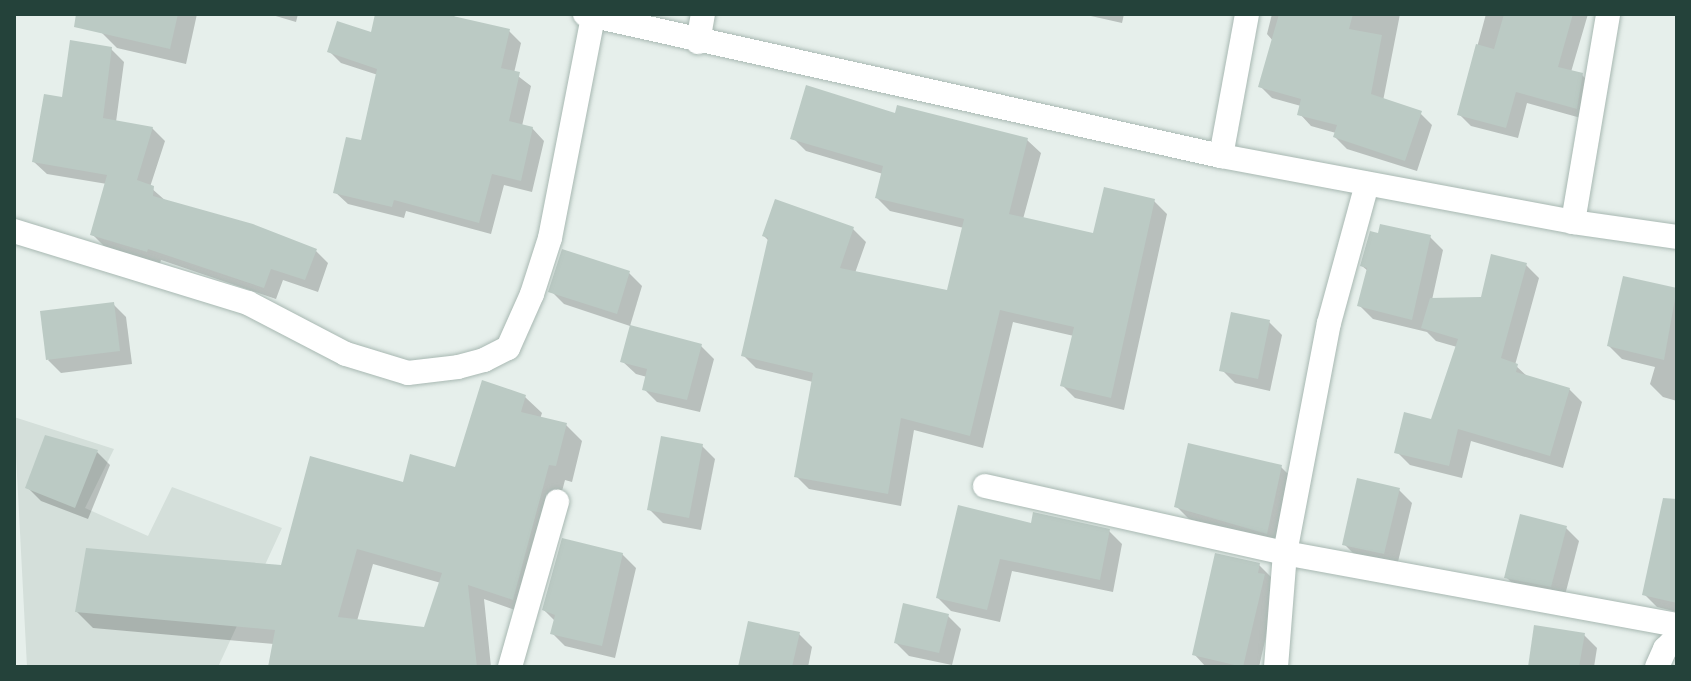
<!DOCTYPE html>
<style>
body{margin:0}
#map{position:relative;width:1691px;height:681px;overflow:hidden;background:#e6efeb;font-family:"Roboto Condensed",sans-serif}
div>[style]{position:absolute}
.built>*{inset:0;background:#d4dfda}
.shadow>*{inset:0;background:#0003}
.building>*{inset:0;background:#bbcac4}
.roads{filter:drop-shadow(0 0 2px #a8b8b2) drop-shadow(0 0 2px #a8b8b2)}
.minor>*{height:24px;margin:-12px;padding:0 12px;transform-origin:12px;border-radius:12px;background:#fff}
.tertiary>*{height:24px;margin:-12px;padding:0 12px;transform-origin:12px;border-radius:12px;background:#fff}
span{translate:-50% -50%;white-space:nowrap;text-align:center;line-height:1.15;-webkit-text-stroke:7px #f7fbf9;paint-order:stroke}
.frame{position:absolute;inset:0;border:16px solid #24423a;pointer-events:none}
</style>
<div id="map">
<div class="built">
<i style="clip-path:polygon(14px 417px,114px 449px,85px 508px,148px 536px,172px 487px,282px 528px,218px 667px,27px 667px)"></i>
</div>
<div class="shadow">
<i style="clip-path:polygon(105px 14px,197px 14px,186px 64px,117px 48px,101px 32px)"></i>
<i style="clip-path:polygon(269px 14px,298px 14px,296px 22px)"></i>
<i style="clip-path:polygon(377px 14px,455px 14px,454px 18px,509px 31px,521px 43px,514px 73px,531px 86px,522px 126px,532px 128px,544px 141px,532px 192px,504px 185px,491px 234px,406px 211px,404px 218px,348px 204px,335px 192px,362px 143px,378px 75px,341px 63px,329px 51px,372px 35px)"></i>
<i style="clip-path:polygon(1082px 14px,1124px 14px,1122px 23px)"></i>
<i style="clip-path:polygon(1272px 14px,1400px 14px,1383px 101px,1420px 113px,1432px 125px,1417px 171px,1347px 149px,1335px 137px,1336px 133px,1311px 126px,1300px 114px,1301px 106px,1272px 98px,1260px 86px,1273px 41px,1267px 34px)"></i>
<i style="clip-path:polygon(1486px 14px,1588px 14px,1571px 72px,1582px 75px,1594px 87px,1588px 120px,1527px 103px,1518px 138px,1471px 126px,1459px 114px)"></i>
<i style="clip-path:polygon(111px 49px,124px 62px,116px 122px,152px 128px,165px 141px,150px 187px,167px 202px,316px 251px,328px 263px,318px 292px,283px 280px,276px 299px,161px 260px,160px 264px,105px 247px,92px 234px,107px 184px,47px 174px,34px 162px,64px 99px)"></i>
<i style="clip-path:polygon(897px 115px,1027px 140px,1041px 153px,1023px 219px,1095px 236px,1154px 201px,1167px 214px,1124px 410px,1075px 398px,1062px 385px,1074px 336px,1013px 322px,983px 448px,914px 430px,901px 506px,809px 489px,796px 476px,813px 382px,756px 368px,743px 355px,769px 241px,764px 236px,853px 229px,866px 242px,855px 273px,948px 293px,964px 228px,890px 211px,877px 198px,883px 174px,806px 151px,793px 138px)"></i>
<i style="clip-path:polygon(1430px 237px,1443px 250px,1432px 300px,1483px 299px,1526px 265px,1539px 278px,1515px 365px,1529px 378px,1569px 389px,1582px 402px,1563px 468px,1471px 441px,1462px 478px,1410px 465px,1397px 452px,1432px 421px,1457px 347px,1436px 341px,1427px 332px,1373px 319px,1360px 306px,1368px 271px,1362px 266px)"></i>
<i style="clip-path:polygon(629px 273px,642px 286px,630px 326px,564px 304px,551px 291px)"></i>
<i style="clip-path:polygon(1624px 278px,1677px 290px,1677px 401px,1663px 397px,1650px 384px,1655px 367px,1622px 359px,1609px 346px)"></i>
<i style="clip-path:polygon(113px 304px,126px 317px,132px 364px,61px 373px,48px 360px)"></i>
<i style="clip-path:polygon(1269px 322px,1282px 335px,1270px 391px,1235px 383px,1222px 370px)"></i>
<i style="clip-path:polygon(701px 346px,714px 359px,700px 412px,657px 402px,644px 389px,647px 377px,636px 374px,622px 361px)"></i>
<i style="clip-path:polygon(evenodd,525px 397px,542px 413px,540px 419px,566px 425px,582px 441px,572px 482px,565px 480px,529px 615px,484px 599px,491px 667px,270px 667px,274px 644px,93px 628px,77px 612px,282px 567px,404px 484px,456px 469px,525px 397px,373px 564px,441px 583px,425px 629px,357px 621px,373px 564px)"></i>
<i style="clip-path:polygon(47px 437px,97px 452px,110px 465px,88px 519px,41px 501px,28px 488px)"></i>
<i style="clip-path:polygon(702px 446px,715px 459px,701px 530px,663px 523px,650px 510px)"></i>
<i style="clip-path:polygon(1281px 467px,1294px 480px,1280px 545px,1189px 519px,1176px 506px)"></i>
<i style="clip-path:polygon(1399px 490px,1412px 503px,1397px 566px,1357px 557px,1344px 544px)"></i>
<i style="clip-path:polygon(1032px 525px,1109px 531px,1122px 544px,1113px 592px,1012px 571px,1000px 622px,951px 611px,938px 598px)"></i>
<i style="clip-path:polygon(1677px 527px,1677px 612px,1657px 607px,1644px 594px)"></i>
<i style="clip-path:polygon(1566px 528px,1579px 541px,1564px 599px,1519px 590px,1506px 577px)"></i>
<i style="clip-path:polygon(622px 554px,636px 568px,615px 658px,565px 646px,552px 633px,555px 621px,544px 610px)"></i>
<i style="clip-path:polygon(1259px 565px,1272px 578px,1277px 589px,1259px 667px,1206px 667px,1194px 654px)"></i>
<i style="clip-path:polygon(948px 616px,961px 629px,952px 665px,909px 656px,896px 643px)"></i>
<i style="clip-path:polygon(799px 634px,812px 647px,808px 667px,740px 667px)"></i>
<i style="clip-path:polygon(1584px 635px,1597px 648px,1594px 667px,1530px 667px)"></i>
</div>
<div class="building">
<i style="clip-path:polygon(76px 14px,178px 14px,170px 49px,74px 27px)"></i>
<i style="clip-path:polygon(375px 14px,444px 14px,510px 29px,501px 68px,520px 72px,509px 121px,533px 127px,521px 181px,492px 174px,479px 223px,394px 200px,392px 207px,333px 193px,346px 137px,361px 140px,377px 69px,327px 52px,337px 21px,371px 32px)"></i>
<i style="clip-path:polygon(1279px 14px,1353px 14px,1349px 29px,1382px 35px,1371px 94px,1422px 111px,1405px 161px,1333px 137px,1337px 125px,1297px 115px,1301px 99px,1258px 87px)"></i>
<i style="clip-path:polygon(1504px 14px,1573px 14px,1558px 67px,1583px 73px,1577px 109px,1516px 92px,1506px 128px,1457px 115px,1476px 44px,1494px 49px)"></i>
<i style="clip-path:polygon(70px 40px,112px 47px,103px 118px,153px 127px,137px 180px,154px 186px,153px 196px,253px 224px,317px 249px,305px 280px,271px 269px,264px 288px,148px 249px,147px 252px,90px 235px,107px 175px,32px 162px,44px 94px,62px 97px)"></i>
<i style="clip-path:polygon(806px 85px,895px 113px,897px 105px,1028px 138px,1009px 214px,1093px 233px,1104px 187px,1155px 199px,1111px 398px,1060px 386px,1074px 327px,1000px 310px,970px 436px,901px 418px,888px 494px,794px 477px,813px 373px,741px 356px,768px 238px,762px 236px,775px 199px,854px 227px,840px 268px,947px 290px,964px 219px,875px 198px,883px 166px,790px 139px)"></i>
<i style="clip-path:polygon(1380px 224px,1431px 235px,1412px 320px,1357px 306px,1367px 268px,1360px 266px,1370px 231px,1378px 233px)"></i>
<i style="clip-path:polygon(562px 249px,630px 271px,617px 314px,548px 292px)"></i>
<i style="clip-path:polygon(1491px 254px,1527px 263px,1501px 358px,1518px 364px,1516px 372px,1570px 388px,1550px 456px,1458px 429px,1449px 466px,1394px 453px,1404px 412px,1431px 419px,1458px 339px,1421px 328px,1430px 298px,1481px 297px)"></i>
<i style="clip-path:polygon(1623px 276px,1677px 288px,1664px 360px,1607px 346px)"></i>
<i style="clip-path:polygon(114px 302px,120px 351px,46px 360px,40px 311px)"></i>
<i style="clip-path:polygon(1231px 312px,1270px 320px,1258px 379px,1219px 371px)"></i>
<i style="clip-path:polygon(630px 325px,702px 344px,687px 400px,642px 390px,647px 369px,620px 362px)"></i>
<i style="clip-path:polygon(evenodd,482px 380px,526px 395px,521px 412px,567px 423px,556px 466px,549px 465px,513px 600px,468px 585px,477px 667px,268px 667px,275px 630px,75px 612px,86px 548px,281px 565px,310px 456px,403px 482px,410px 454px,455px 467px,482px 380px,357px 549px,442px 573px,424px 627px,338px 617px,357px 549px)"></i>
<i style="clip-path:polygon(45px 435px,98px 450px,75px 508px,25px 488px)"></i>
<i style="clip-path:polygon(661px 436px,703px 444px,689px 518px,647px 510px)"></i>
<i style="clip-path:polygon(1188px 443px,1282px 465px,1267px 534px,1174px 507px)"></i>
<i style="clip-path:polygon(1357px 478px,1400px 488px,1384px 554px,1342px 545px)"></i>
<i style="clip-path:polygon(1663px 498px,1677px 499px,1677px 603px,1642px 595px)"></i>
<i style="clip-path:polygon(958px 505px,1031px 523px,1033px 512px,1110px 529px,1100px 580px,1000px 559px,987px 610px,936px 598px)"></i>
<i style="clip-path:polygon(1520px 514px,1567px 526px,1551px 587px,1504px 578px)"></i>
<i style="clip-path:polygon(562px 538px,623px 553px,602px 646px,550px 634px,555px 615px,542px 610px)"></i>
<i style="clip-path:polygon(1215px 553px,1260px 563px,1258px 573px,1265px 574px,1243px 667px,1192px 655px)"></i>
<i style="clip-path:polygon(903px 603px,949px 614px,939px 653px,894px 643px)"></i>
<i style="clip-path:polygon(748px 621px,800px 632px,792px 667px,738px 667px)"></i>
<i style="clip-path:polygon(1534px 625px,1585px 633px,1579px 667px,1528px 667px)"></i>
</div>
<div class="roads">
<div class="minor">
<i style="left:698px;top:42px;width:28px;rotate:-80deg"></i>
<i style="left:1221px;top:156px;width:144px;rotate:-79.6deg"></i>
<i style="left:1573px;top:222px;width:211px;rotate:-80.4deg"></i>
<i style="left:14px;top:231px;width:245px;rotate:17.1deg"></i>
<i style="left:248px;top:303px;width:110px;rotate:27.5deg"></i>
<i style="left:346px;top:354px;width:65px;rotate:17deg"></i>
<i style="left:408px;top:373px;width:50px;rotate:-6.8deg"></i>
<i style="left:458px;top:367px;width:27px;rotate:-15deg"></i>
<i style="left:484px;top:360px;width:27px;rotate:-27deg"></i>
<i style="left:508px;top:348px;width:59px;rotate:-66deg"></i>
<i style="left:532px;top:294px;width:59px;rotate:-72.2deg"></i>
<i style="left:550px;top:238px;width:226px;rotate:-79deg"></i>
<i style="left:985px;top:486px;width:307px;rotate:12.6deg"></i>
<i style="left:1285px;top:553px;width:399px;rotate:10.4deg"></i>
<i style="left:510px;top:667px;width:172px;rotate:-74.1deg"></i>
<i style="left:1276px;top:667px;width:114px;rotate:-85.5deg"></i>
<i style="left:1285px;top:553px;width:234px;rotate:-79.2deg"></i>
<i style="left:1329px;top:323px;width:144px;rotate:-74.7deg"></i>
<i style="left:1657px;top:667px;width:20px;rotate:-66deg"></i>
<i style="left:1665px;top:649px;width:17px;rotate:-45deg"></i>
</div>
<div class="tertiary">
<i style="left:585px;top:14px;width:652px;rotate:12.59deg"></i>
<i style="left:1221px;top:156px;width:358px;rotate:10.6deg"></i>
<i style="left:1573px;top:222px;width:105px;rotate:8.2deg"></i>
</div>
</div>
<div class="frame"></div>
</div>
